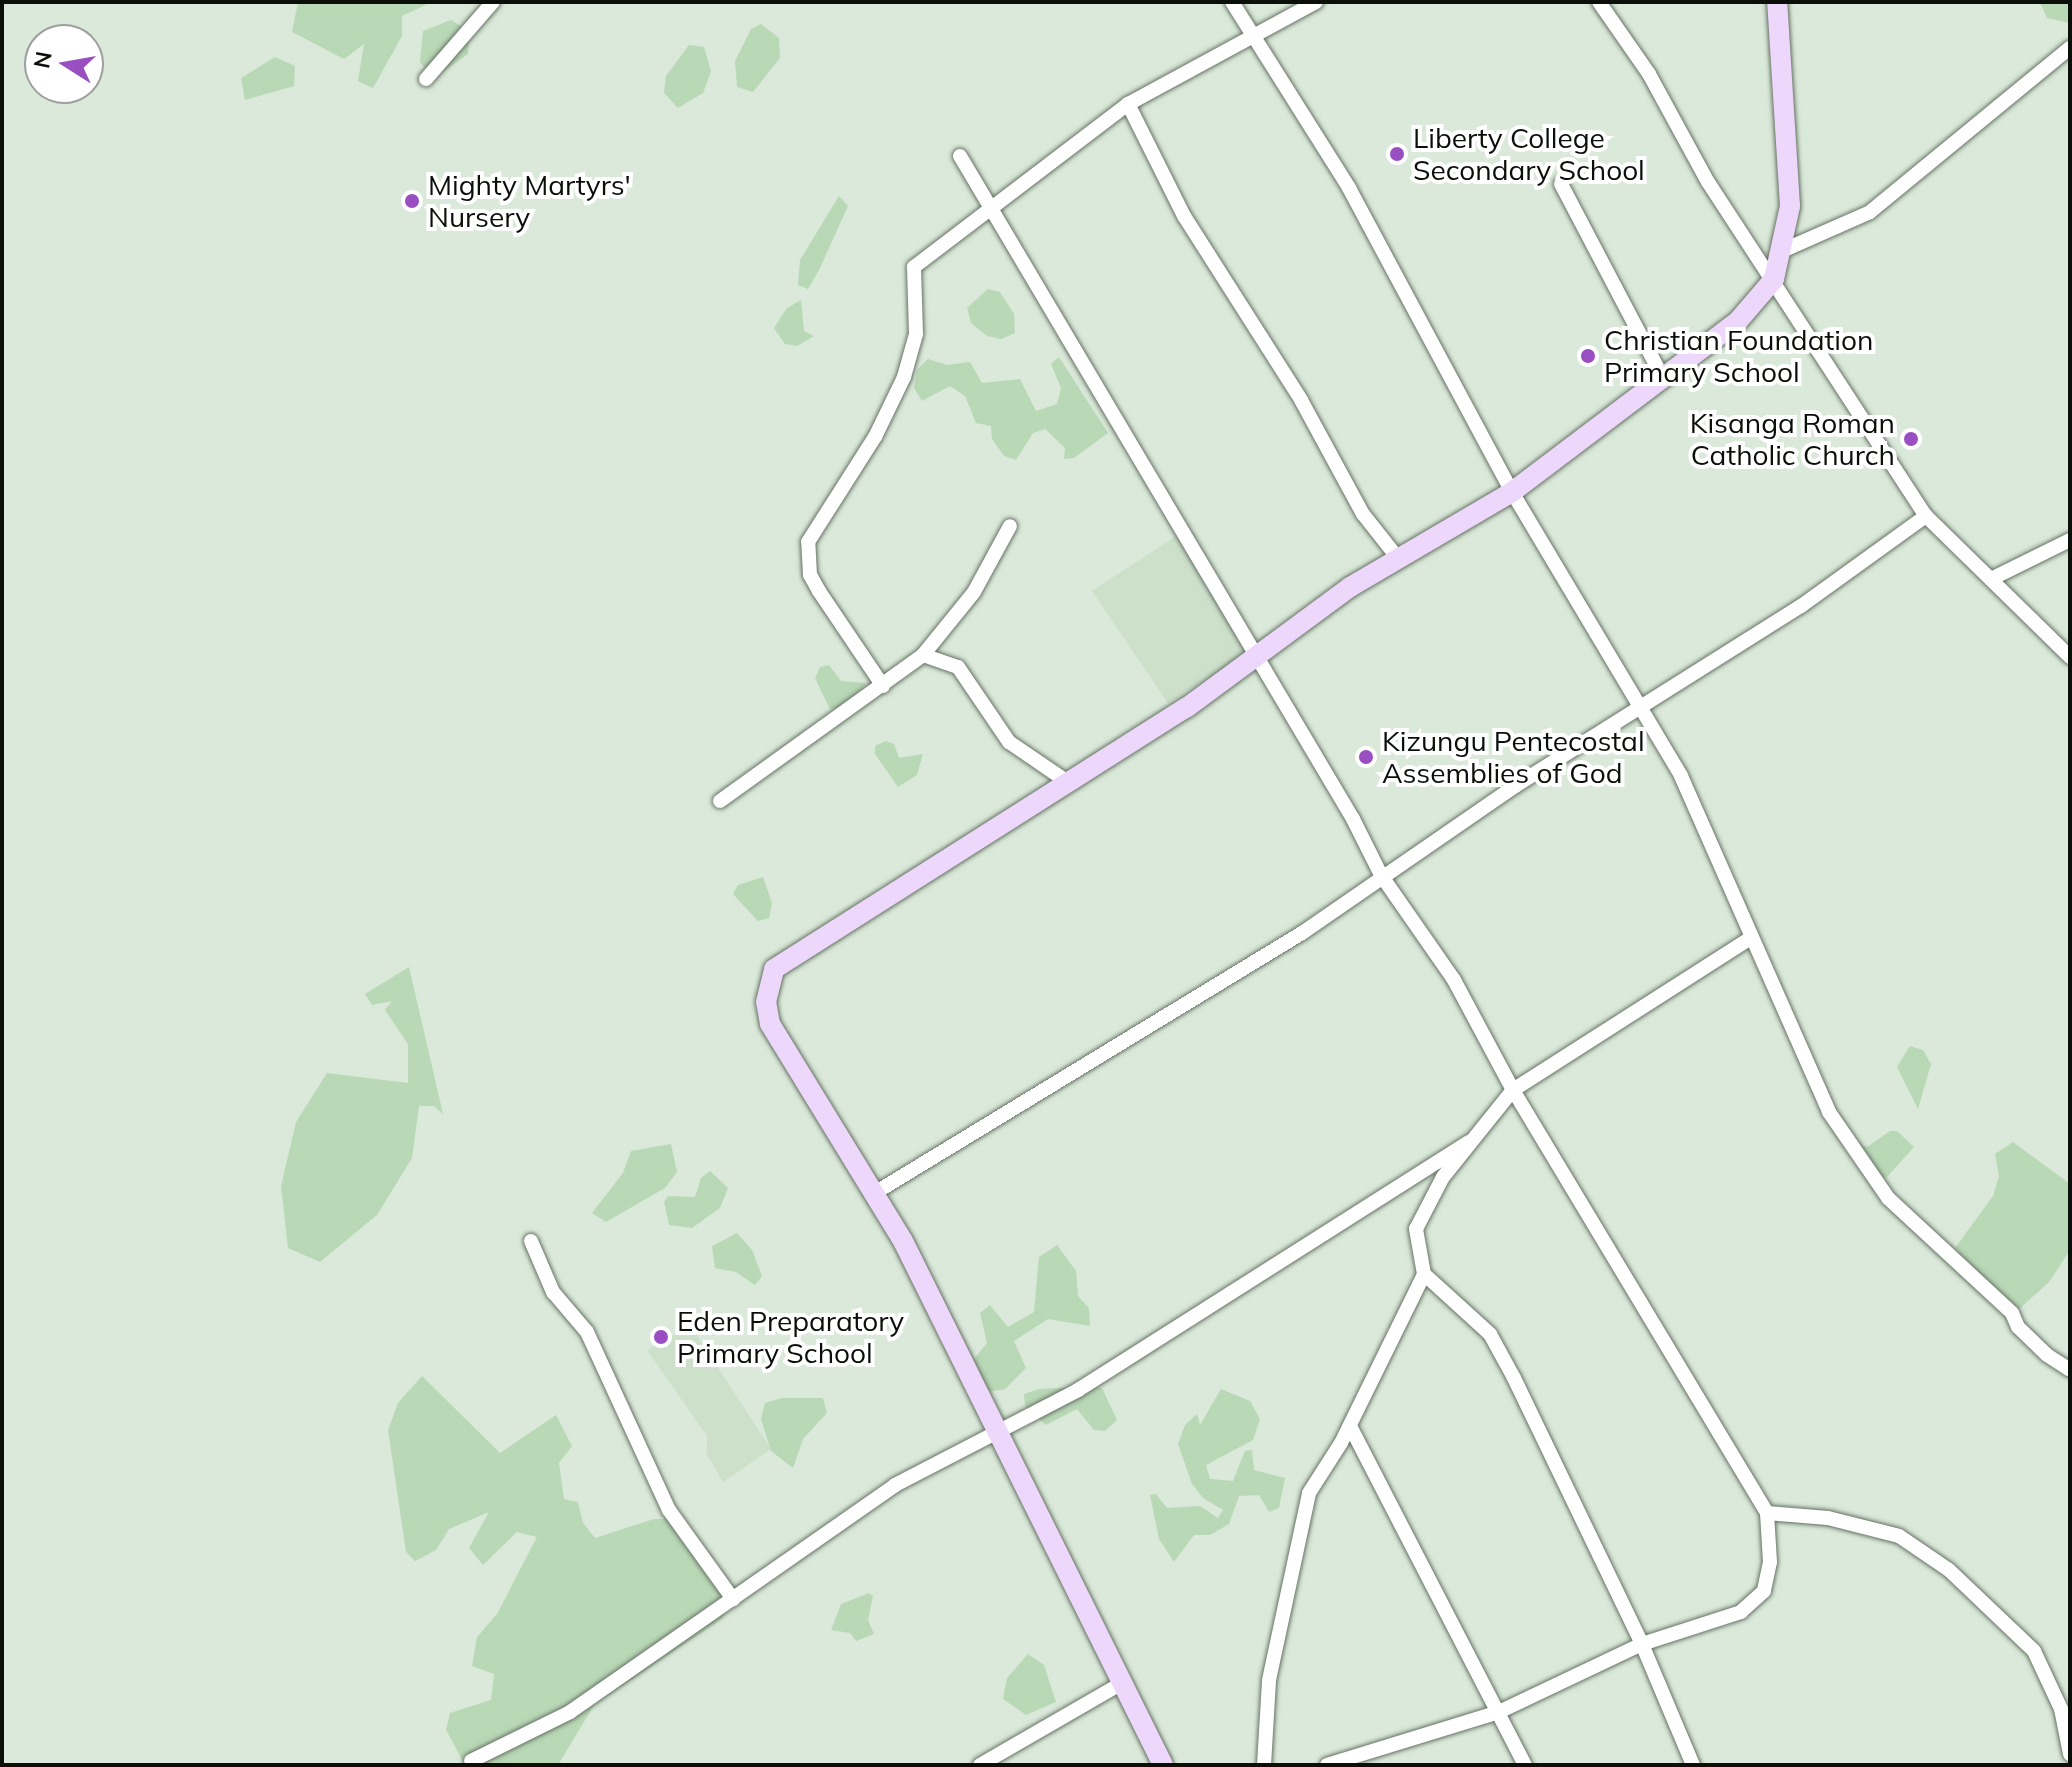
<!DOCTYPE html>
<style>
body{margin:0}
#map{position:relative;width:2072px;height:1767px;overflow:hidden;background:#dae9d9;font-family:Mulish,sans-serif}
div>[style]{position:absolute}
.built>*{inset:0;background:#cce0ca}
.green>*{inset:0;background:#b9d8b6}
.roads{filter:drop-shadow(0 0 2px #667365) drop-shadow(0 0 2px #667365)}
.street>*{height:14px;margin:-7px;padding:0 7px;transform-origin:7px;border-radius:7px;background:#fff}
.secondary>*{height:20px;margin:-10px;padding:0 10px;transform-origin:10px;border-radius:10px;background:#edd7fa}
.dots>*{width:22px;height:22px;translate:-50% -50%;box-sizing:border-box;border:4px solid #fff;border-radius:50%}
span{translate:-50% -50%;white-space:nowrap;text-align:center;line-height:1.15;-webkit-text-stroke:8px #fff;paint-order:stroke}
.poi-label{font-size:28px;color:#0a0f0a}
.left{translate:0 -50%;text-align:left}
.right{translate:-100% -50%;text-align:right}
.frame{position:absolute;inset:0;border:4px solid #0a0f0a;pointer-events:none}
.north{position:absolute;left:24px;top:24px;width:80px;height:80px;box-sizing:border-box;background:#fff;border:2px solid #9d9f9d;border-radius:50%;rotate:281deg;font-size:22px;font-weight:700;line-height:32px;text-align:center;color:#0a0f0a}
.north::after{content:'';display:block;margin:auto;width:28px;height:36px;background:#994fc2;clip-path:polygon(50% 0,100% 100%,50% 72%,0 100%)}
</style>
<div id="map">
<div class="built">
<i style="clip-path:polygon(1176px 536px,1249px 652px,1168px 703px,1092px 591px)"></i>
<i style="clip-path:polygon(690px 1325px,771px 1449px,723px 1482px,707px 1454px,707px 1436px,647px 1350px)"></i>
</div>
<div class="green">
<i style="clip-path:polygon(298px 2px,432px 2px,402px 16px,402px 36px,373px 88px,358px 81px,364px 44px,344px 59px,292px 32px)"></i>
<i style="clip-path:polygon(2040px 2px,2070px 2px,2070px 23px,2047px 18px)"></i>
<i style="clip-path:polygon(451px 20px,470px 32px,468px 54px,440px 74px,428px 71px,420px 62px,423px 31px)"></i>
<i style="clip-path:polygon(761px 24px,779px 38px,780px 58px,753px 92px,737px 87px,735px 61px,751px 29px)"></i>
<i style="clip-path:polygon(689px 45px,704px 47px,711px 71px,703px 93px,678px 108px,664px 93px,666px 76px)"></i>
<i style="clip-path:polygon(275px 57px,295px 66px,294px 86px,245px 100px,241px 78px)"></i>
<i style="clip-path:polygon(839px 196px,848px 206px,820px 268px,808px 289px,798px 285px,800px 260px)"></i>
<i style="clip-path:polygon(988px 289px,1000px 292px,1014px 314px,1015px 333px,1001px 339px,987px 336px,971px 323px,967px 308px)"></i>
<i style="clip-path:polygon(801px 300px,804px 331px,814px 336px,797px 346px,785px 344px,774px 328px,787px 308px)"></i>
<i style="clip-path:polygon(1059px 357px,1108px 433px,1074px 458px,1064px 459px,1065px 448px,1045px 429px,1033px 433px,1016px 460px,1004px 456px,992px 439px,991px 426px,976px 423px,965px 396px,950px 386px,922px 401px,914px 388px,917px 370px,928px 359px,947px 365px,970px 362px,982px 383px,1020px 379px,1036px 411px,1057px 404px,1061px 388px,1051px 364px)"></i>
<i style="clip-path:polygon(829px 665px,841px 681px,866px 683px,846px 707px,830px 709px,815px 678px,820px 667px)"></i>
<i style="clip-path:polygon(886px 741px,894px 744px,899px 758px,923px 754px,917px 775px,898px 787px,875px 754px,875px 746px)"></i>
<i style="clip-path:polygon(763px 877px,772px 903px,769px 918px,758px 921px,733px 894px,738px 885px)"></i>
<i style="clip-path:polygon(409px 967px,443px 1114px,434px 1106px,419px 1106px,412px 1158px,377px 1215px,320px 1262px,288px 1248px,281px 1186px,296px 1122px,327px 1073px,408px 1083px,408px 1044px,385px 1010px,392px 1001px,372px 1005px,365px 994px)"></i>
<i style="clip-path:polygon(1910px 1046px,1923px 1050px,1931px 1064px,1918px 1109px,1897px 1067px)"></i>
<i style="clip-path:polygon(1890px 1131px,1897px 1131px,1914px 1147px,1886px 1178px,1874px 1176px,1850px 1142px,1867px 1147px)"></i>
<i style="clip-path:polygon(2013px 1142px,2070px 1184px,2070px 1250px,2049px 1282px,2017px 1311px,1955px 1248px,1993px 1196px,1999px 1176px,1995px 1154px)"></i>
<i style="clip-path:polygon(671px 1144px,677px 1172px,665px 1188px,606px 1222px,592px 1213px,623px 1173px,631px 1151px)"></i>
<i style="clip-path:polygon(710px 1171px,728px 1188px,720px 1208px,692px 1228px,669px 1225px,664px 1202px,668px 1196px,695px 1197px,701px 1178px)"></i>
<i style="clip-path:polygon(737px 1233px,752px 1250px,762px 1276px,755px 1285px,736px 1272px,715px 1268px,712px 1246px)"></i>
<i style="clip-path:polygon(1057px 1245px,1076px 1271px,1078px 1296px,1089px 1308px,1090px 1326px,1048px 1319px,1014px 1341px,1026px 1368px,1005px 1389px,987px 1392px,974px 1359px,987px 1343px,980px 1313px,990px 1305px,1008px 1327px,1034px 1312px,1039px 1257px)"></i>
<i style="clip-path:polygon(422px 1376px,500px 1453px,556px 1415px,572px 1446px,559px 1463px,564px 1499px,578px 1502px,583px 1523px,595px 1538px,654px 1519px,670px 1519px,734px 1598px,722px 1619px,594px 1705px,558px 1765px,465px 1765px,446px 1730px,450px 1713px,491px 1700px,494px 1674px,472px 1666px,477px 1637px,497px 1614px,537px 1537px,517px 1532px,483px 1565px,469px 1548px,489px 1512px,449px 1529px,436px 1550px,415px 1561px,406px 1552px,388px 1430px,398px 1403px)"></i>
<i style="clip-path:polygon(1088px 1387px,1102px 1388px,1117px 1420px,1105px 1431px,1094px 1430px,1077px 1409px,1046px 1425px,1025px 1406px,1024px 1394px,1039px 1389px)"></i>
<i style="clip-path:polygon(1221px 1389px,1250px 1401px,1260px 1419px,1253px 1440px,1206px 1465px,1210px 1479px,1233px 1481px,1245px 1451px,1252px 1450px,1254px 1470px,1285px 1478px,1279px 1508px,1269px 1512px,1259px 1495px,1239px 1496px,1229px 1524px,1210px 1535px,1194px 1535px,1174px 1562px,1159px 1539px,1150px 1495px,1156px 1494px,1167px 1508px,1200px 1506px,1218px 1518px,1223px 1510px,1203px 1498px,1192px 1484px,1178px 1444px,1185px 1425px,1197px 1414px,1200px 1425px)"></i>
<i style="clip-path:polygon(782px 1398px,823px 1398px,827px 1413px,803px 1439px,793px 1468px,771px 1451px,761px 1419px,765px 1403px)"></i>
<i style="clip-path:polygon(869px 1593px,873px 1596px,868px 1620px,874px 1634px,856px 1641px,850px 1633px,831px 1630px,841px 1604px)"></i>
<i style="clip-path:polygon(1028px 1654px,1044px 1665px,1056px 1702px,1026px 1715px,1003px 1699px,1007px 1678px)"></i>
</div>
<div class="roads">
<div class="street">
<i style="left:1232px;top:2px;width:220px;rotate:57.8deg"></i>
<i style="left:1349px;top:188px;width:345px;rotate:61.8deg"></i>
<i style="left:1512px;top:492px;width:330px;rotate:59.2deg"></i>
<i style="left:1681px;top:776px;width:367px;rotate:66.2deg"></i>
<i style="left:1829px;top:1112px;width:104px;rotate:55.5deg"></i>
<i style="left:1888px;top:1198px;width:169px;rotate:42.8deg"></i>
<i style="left:2012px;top:1313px;width:15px;rotate:67deg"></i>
<i style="left:2018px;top:1327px;width:40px;rotate:44deg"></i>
<i style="left:2047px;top:1355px;width:27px;rotate:33deg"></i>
<i style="left:1599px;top:2px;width:88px;rotate:55.2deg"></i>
<i style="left:1649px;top:74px;width:123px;rotate:61.4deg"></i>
<i style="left:1708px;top:182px;width:399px;rotate:56.9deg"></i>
<i style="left:1926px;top:516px;width:202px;rotate:44.4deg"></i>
<i style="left:426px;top:79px;width:102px;rotate:-49deg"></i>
<i style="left:1128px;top:104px;width:125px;rotate:63.4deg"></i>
<i style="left:1184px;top:216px;width:218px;rotate:57.5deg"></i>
<i style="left:1301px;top:400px;width:130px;rotate:61.5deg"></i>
<i style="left:1363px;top:514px;width:55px;rotate:51.7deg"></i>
<i style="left:960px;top:156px;width:771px;rotate:59.34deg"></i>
<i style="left:1353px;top:819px;width:63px;rotate:63.4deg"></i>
<i style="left:1381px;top:875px;width:128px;rotate:55.2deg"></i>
<i style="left:1454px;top:980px;width:125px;rotate:61.8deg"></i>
<i style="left:1513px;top:1090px;width:493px;rotate:59deg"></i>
<i style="left:1767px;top:1513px;width:49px;rotate:86.5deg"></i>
<i style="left:1770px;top:1562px;width:30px;rotate:102deg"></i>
<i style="left:1764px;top:1591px;width:31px;rotate:138deg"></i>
<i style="left:1741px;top:1612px;width:104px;rotate:162.1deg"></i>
<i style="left:1642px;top:1644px;width:158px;rotate:154.6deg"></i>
<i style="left:1499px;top:1712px;width:180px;rotate:162.9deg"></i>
<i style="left:1561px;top:184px;width:217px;rotate:62.3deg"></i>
<i style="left:1784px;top:250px;width:94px;rotate:-23.8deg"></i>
<i style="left:1870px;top:212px;width:259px;rotate:-39.4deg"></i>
<i style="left:1991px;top:579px;width:88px;rotate:-26.3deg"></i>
<i style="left:923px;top:655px;width:37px;rotate:19deg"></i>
<i style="left:958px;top:667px;width:91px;rotate:55.8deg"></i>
<i style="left:1009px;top:742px;width:73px;rotate:34.3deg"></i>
<i style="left:883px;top:686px;width:115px;rotate:-124deg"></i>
<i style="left:819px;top:591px;width:18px;rotate:-119deg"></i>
<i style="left:810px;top:575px;width:33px;rotate:-93deg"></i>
<i style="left:808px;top:542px;width:125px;rotate:-57.5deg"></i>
<i style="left:875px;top:437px;width:67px;rotate:-64.2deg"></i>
<i style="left:904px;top:377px;width:45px;rotate:-74.4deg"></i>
<i style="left:916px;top:334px;width:67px;rotate:-91.7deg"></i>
<i style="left:914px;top:267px;width:269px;rotate:-37.3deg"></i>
<i style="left:1128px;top:104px;width:214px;rotate:-28.5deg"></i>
<i style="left:720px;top:801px;width:250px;rotate:-35.7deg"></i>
<i style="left:923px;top:655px;width:81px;rotate:-51deg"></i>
<i style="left:974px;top:592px;width:75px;rotate:-61.4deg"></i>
<i style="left:873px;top:1194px;width:502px;rotate:-31.32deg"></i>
<i style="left:1302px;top:933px;width:259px;rotate:-34.6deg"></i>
<i style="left:1515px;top:786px;width:338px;rotate:-32.2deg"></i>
<i style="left:1801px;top:606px;width:154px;rotate:-35.8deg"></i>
<i style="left:531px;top:1241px;width:56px;rotate:66.7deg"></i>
<i style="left:553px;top:1292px;width:52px;rotate:49.6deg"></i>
<i style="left:587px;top:1332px;width:196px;rotate:65.3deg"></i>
<i style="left:669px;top:1510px;width:110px;rotate:54.3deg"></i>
<i style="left:1350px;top:1426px;width:382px;rotate:62.7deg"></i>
<i style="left:1767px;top:1513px;width:61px;rotate:4.7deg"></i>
<i style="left:1828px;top:1518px;width:73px;rotate:14.2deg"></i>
<i style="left:1899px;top:1536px;width:60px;rotate:34.2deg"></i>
<i style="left:1949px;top:1570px;width:117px;rotate:43.6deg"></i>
<i style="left:2034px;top:1651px;width:64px;rotate:65deg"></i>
<i style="left:2061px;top:1709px;width:46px;rotate:78.7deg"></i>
<i style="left:471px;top:1761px;width:110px;rotate:-26.3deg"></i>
<i style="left:570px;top:1712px;width:396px;rotate:-34.9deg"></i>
<i style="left:895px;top:1485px;width:206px;rotate:-27.4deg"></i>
<i style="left:1078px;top:1390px;width:463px;rotate:-32.4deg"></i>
<i style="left:980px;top:1765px;width:166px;rotate:-30deg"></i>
<i style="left:1264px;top:1765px;width:85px;rotate:-86.6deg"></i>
<i style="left:1269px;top:1680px;width:191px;rotate:-77.9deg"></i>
<i style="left:1309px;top:1493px;width:59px;rotate:-57.4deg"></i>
<i style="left:1341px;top:1443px;width:188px;rotate:-63.8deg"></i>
<i style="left:1693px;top:1765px;width:131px;rotate:-112.9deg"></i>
<i style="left:1642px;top:1644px;width:295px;rotate:-115.7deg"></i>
<i style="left:1514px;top:1378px;width:50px;rotate:-118.6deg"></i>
<i style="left:1490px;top:1334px;width:89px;rotate:-137.7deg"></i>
<i style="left:1424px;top:1274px;width:46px;rotate:-100.1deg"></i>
<i style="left:1416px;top:1229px;width:59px;rotate:-62.6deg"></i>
<i style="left:1443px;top:1177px;width:112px;rotate:-51.2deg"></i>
<i style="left:1513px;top:1090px;width:280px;rotate:-32.6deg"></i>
</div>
<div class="secondary">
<i style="left:1163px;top:1765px;width:585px;rotate:-116.39deg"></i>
<i style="left:903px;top:1241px;width:255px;rotate:-121.5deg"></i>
<i style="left:770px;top:1024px;width:22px;rotate:-100deg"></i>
<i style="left:766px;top:1002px;width:34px;rotate:-76deg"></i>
<i style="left:774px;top:969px;width:488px;rotate:-32.4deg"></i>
<i style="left:1186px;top:708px;width:204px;rotate:-36.4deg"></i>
<i style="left:1350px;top:587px;width:188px;rotate:-30.4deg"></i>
<i style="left:1512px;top:492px;width:283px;rotate:-37.1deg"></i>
<i style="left:1738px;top:321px;width:55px;rotate:-49.4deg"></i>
<i style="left:1774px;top:279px;width:75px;rotate:-77.6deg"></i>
<i style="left:1790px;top:206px;width:204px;rotate:-93.6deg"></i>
</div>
</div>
<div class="dots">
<i style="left:1397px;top:154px;background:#994fc2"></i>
<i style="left:412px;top:201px;background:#994fc2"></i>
<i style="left:1588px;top:356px;background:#994fc2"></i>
<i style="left:1911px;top:439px;background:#994fc2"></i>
<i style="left:1366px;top:757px;background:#994fc2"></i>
<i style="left:661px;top:1337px;background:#994fc2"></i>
</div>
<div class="poi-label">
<span class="left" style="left:1413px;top:154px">Liberty College<br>Secondary School</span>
<span class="left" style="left:428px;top:201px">Mighty Martyrs'<br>Nursery</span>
<span class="left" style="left:1604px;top:356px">Christian Foundation<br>Primary School</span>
<span class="right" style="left:1895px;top:439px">Kisanga Roman<br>Catholic Church</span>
<span class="left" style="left:1382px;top:757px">Kizungu Pentecostal<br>Assemblies of God</span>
<span class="left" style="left:677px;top:1337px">Eden Preparatory<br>Primary School</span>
</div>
<div class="frame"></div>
<div class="north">N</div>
</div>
